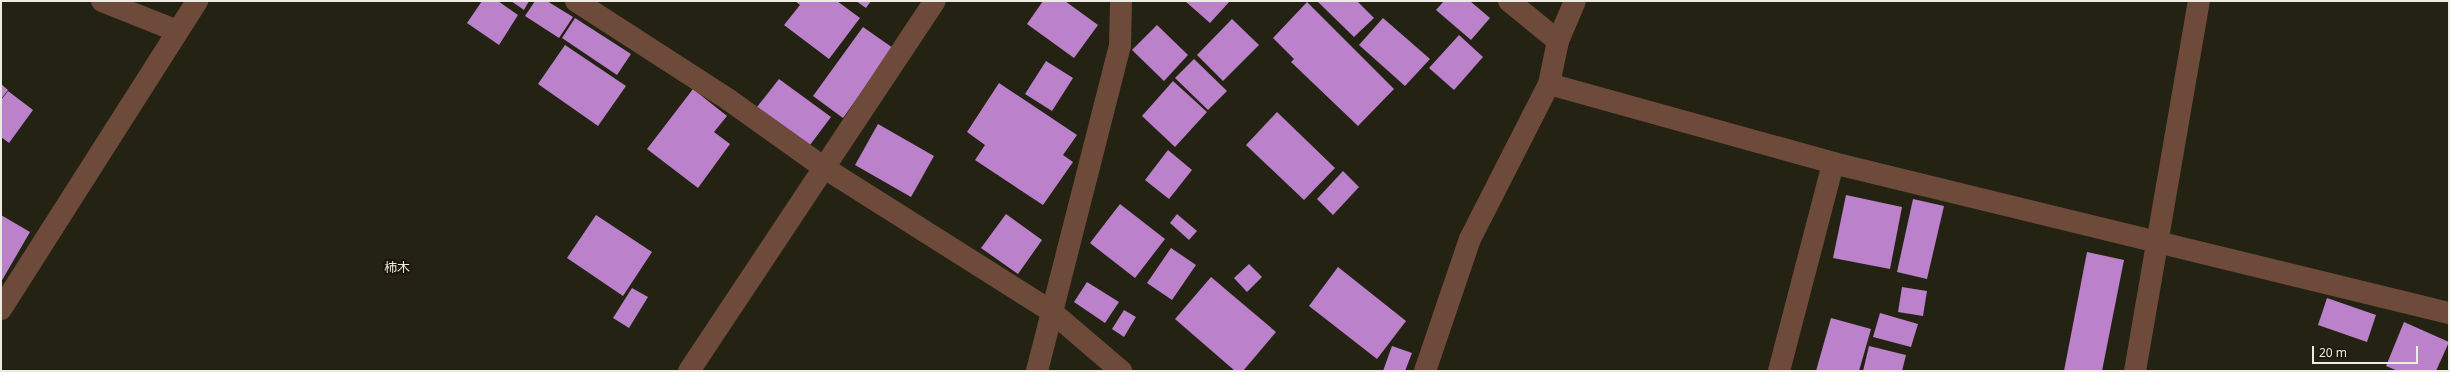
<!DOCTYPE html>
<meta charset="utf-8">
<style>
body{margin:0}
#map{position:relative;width:2450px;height:372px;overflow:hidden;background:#242213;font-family:"Noto Sans","Noto Sans JP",sans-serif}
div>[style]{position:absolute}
.building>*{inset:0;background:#bb81ca}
.street>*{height:22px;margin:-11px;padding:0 11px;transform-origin:11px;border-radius:11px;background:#6d4a39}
span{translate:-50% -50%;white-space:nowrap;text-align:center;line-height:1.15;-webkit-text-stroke:4px #1b180a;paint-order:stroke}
.neighbourhood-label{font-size:13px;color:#edebe2}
.frame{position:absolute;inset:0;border:2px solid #edebe2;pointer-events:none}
.scale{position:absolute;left:2312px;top:346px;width:106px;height:18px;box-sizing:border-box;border:2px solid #edebe2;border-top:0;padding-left:5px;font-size:12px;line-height:14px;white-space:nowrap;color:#edebe2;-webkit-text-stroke:3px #1b180a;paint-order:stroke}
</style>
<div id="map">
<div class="building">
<i style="clip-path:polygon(482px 1px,498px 1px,518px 15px,499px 45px,467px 23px)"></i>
<i style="clip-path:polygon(511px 1px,529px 1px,524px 10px)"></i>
<i style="clip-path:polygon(535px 1px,547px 1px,573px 17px,559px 38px,525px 16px)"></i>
<i style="clip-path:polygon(795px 1px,837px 1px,860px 18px,829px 59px,784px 25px,800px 5px)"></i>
<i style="clip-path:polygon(856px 1px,871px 1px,866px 8px)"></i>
<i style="clip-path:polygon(1043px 1px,1065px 1px,1098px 25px,1074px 58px,1027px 24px)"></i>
<i style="clip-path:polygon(1185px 1px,1230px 1px,1210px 23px)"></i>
<i style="clip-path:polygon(1317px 1px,1357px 1px,1374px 18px,1354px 37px)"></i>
<i style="clip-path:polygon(1444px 1px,1470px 1px,1490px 18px,1471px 40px,1436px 10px)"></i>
<i style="clip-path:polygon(1307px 2px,1394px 89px,1358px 126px,1291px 62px,1294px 59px,1273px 38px)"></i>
<i style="clip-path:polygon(575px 18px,631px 54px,617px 75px,562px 38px)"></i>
<i style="clip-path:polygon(1383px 18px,1430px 59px,1405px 86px,1359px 45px)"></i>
<i style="clip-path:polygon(1232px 19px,1259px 45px,1223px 81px,1197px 55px)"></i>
<i style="clip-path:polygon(1157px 25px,1188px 55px,1164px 81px,1132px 50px)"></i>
<i style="clip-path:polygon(863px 27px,893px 48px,843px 118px,813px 96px)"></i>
<i style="clip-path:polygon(1459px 35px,1483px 57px,1454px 90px,1429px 68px)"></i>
<i style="clip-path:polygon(565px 45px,626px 86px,598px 126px,538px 84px)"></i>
<i style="clip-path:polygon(1194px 59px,1227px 91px,1208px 110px,1175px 78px)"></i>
<i style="clip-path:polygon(1046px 61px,1073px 78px,1052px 111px,1025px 94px)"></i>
<i style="clip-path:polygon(779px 79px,831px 117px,810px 145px,757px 107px)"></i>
<i style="clip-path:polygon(1173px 81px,1207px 112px,1175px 147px,1142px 116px)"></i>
<i style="clip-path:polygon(999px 83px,1077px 135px,1063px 155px,1073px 162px,1043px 205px,975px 160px,985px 145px,967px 132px)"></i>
<i style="clip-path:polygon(1px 84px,8px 90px,1px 99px)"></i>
<i style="clip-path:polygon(693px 89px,727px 116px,714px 132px,730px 144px,698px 188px,647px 149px)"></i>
<i style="clip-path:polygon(8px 91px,33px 110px,9px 143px,1px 137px,1px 100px)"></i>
<i style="clip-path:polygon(1277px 112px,1335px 168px,1304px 200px,1246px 145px)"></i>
<i style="clip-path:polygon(878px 124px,934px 156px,911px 197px,855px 165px)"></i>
<i style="clip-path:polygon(1168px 150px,1192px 170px,1169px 199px,1145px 180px)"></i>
<i style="clip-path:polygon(1343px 171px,1359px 187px,1333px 215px,1317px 199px)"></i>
<i style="clip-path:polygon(1846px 195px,1902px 207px,1890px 269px,1833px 258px)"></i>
<i style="clip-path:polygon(1913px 199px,1944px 206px,1927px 279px,1897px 272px)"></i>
<i style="clip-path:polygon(1120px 204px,1165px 239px,1135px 278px,1090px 243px)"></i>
<i style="clip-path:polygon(1006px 214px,1042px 240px,1018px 274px,981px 248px)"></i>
<i style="clip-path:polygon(1177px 214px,1197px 231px,1189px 240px,1170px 223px)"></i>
<i style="clip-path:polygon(1px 215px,30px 232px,1px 282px)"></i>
<i style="clip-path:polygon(596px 215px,652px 252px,623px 296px,567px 258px)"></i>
<i style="clip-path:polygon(1171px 248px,1196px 265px,1172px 300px,1147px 283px)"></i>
<i style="clip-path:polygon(2087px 252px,2124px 260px,2102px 371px,2064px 371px)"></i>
<i style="clip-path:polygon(1249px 264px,1262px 277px,1247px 292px,1234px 278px)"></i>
<i style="clip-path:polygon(1338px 267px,1406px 321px,1377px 359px,1309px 306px)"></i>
<i style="clip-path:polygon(1211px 277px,1276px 332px,1243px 371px,1235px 371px,1175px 319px)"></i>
<i style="clip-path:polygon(1087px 282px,1119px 302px,1105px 323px,1074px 302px)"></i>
<i style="clip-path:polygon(1902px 287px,1927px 291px,1923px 316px,1898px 312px)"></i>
<i style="clip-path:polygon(632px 288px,648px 297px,629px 328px,613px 318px)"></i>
<i style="clip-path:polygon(2327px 298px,2376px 315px,2367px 342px,2318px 325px)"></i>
<i style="clip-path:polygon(1124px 310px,1136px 317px,1124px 337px,1112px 329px)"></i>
<i style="clip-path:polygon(1880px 313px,1918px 324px,1911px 347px,1873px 337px)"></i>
<i style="clip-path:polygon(1831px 318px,1871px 329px,1859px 371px,1816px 371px)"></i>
<i style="clip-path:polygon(2404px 322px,2449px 342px,2436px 371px,2398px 371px,2386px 366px)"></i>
<i style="clip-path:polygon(1392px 346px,1412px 353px,1405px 371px,1383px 371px)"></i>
<i style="clip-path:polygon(1869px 346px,1906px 355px,1902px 371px,1863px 371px)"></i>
</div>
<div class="street">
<i style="left:102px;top:1px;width:81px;rotate:21.8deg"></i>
<i style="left:576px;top:1px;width:182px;rotate:32.9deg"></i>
<i style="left:729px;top:100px;width:115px;rotate:35.5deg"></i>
<i style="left:823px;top:167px;width:271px;rotate:32.3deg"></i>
<i style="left:1052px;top:312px;width:91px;rotate:40.5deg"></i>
<i style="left:1509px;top:1px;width:63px;rotate:39.2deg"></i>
<i style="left:1549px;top:84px;width:295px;rotate:15.5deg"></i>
<i style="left:1833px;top:163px;width:634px;rotate:13.69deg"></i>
<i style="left:1px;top:309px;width:365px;rotate:-57.5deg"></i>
<i style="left:689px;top:371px;width:444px;rotate:-56.4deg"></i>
<i style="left:1037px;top:371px;width:335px;rotate:-75.7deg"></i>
<i style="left:1120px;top:46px;width:45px;rotate:-88.7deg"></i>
<i style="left:1425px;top:371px;width:139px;rotate:-71.2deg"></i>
<i style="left:1470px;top:239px;width:174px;rotate:-63deg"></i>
<i style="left:1549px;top:84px;width:44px;rotate:-78.2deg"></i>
<i style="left:1558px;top:41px;width:43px;rotate:-67deg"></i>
<i style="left:1779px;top:371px;width:215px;rotate:-75.4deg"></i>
<i style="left:2135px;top:371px;width:375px;rotate:-80.2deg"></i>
</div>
<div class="neighbourhood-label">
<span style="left:397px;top:267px">柿木</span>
</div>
<div class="frame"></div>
<div class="scale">20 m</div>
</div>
